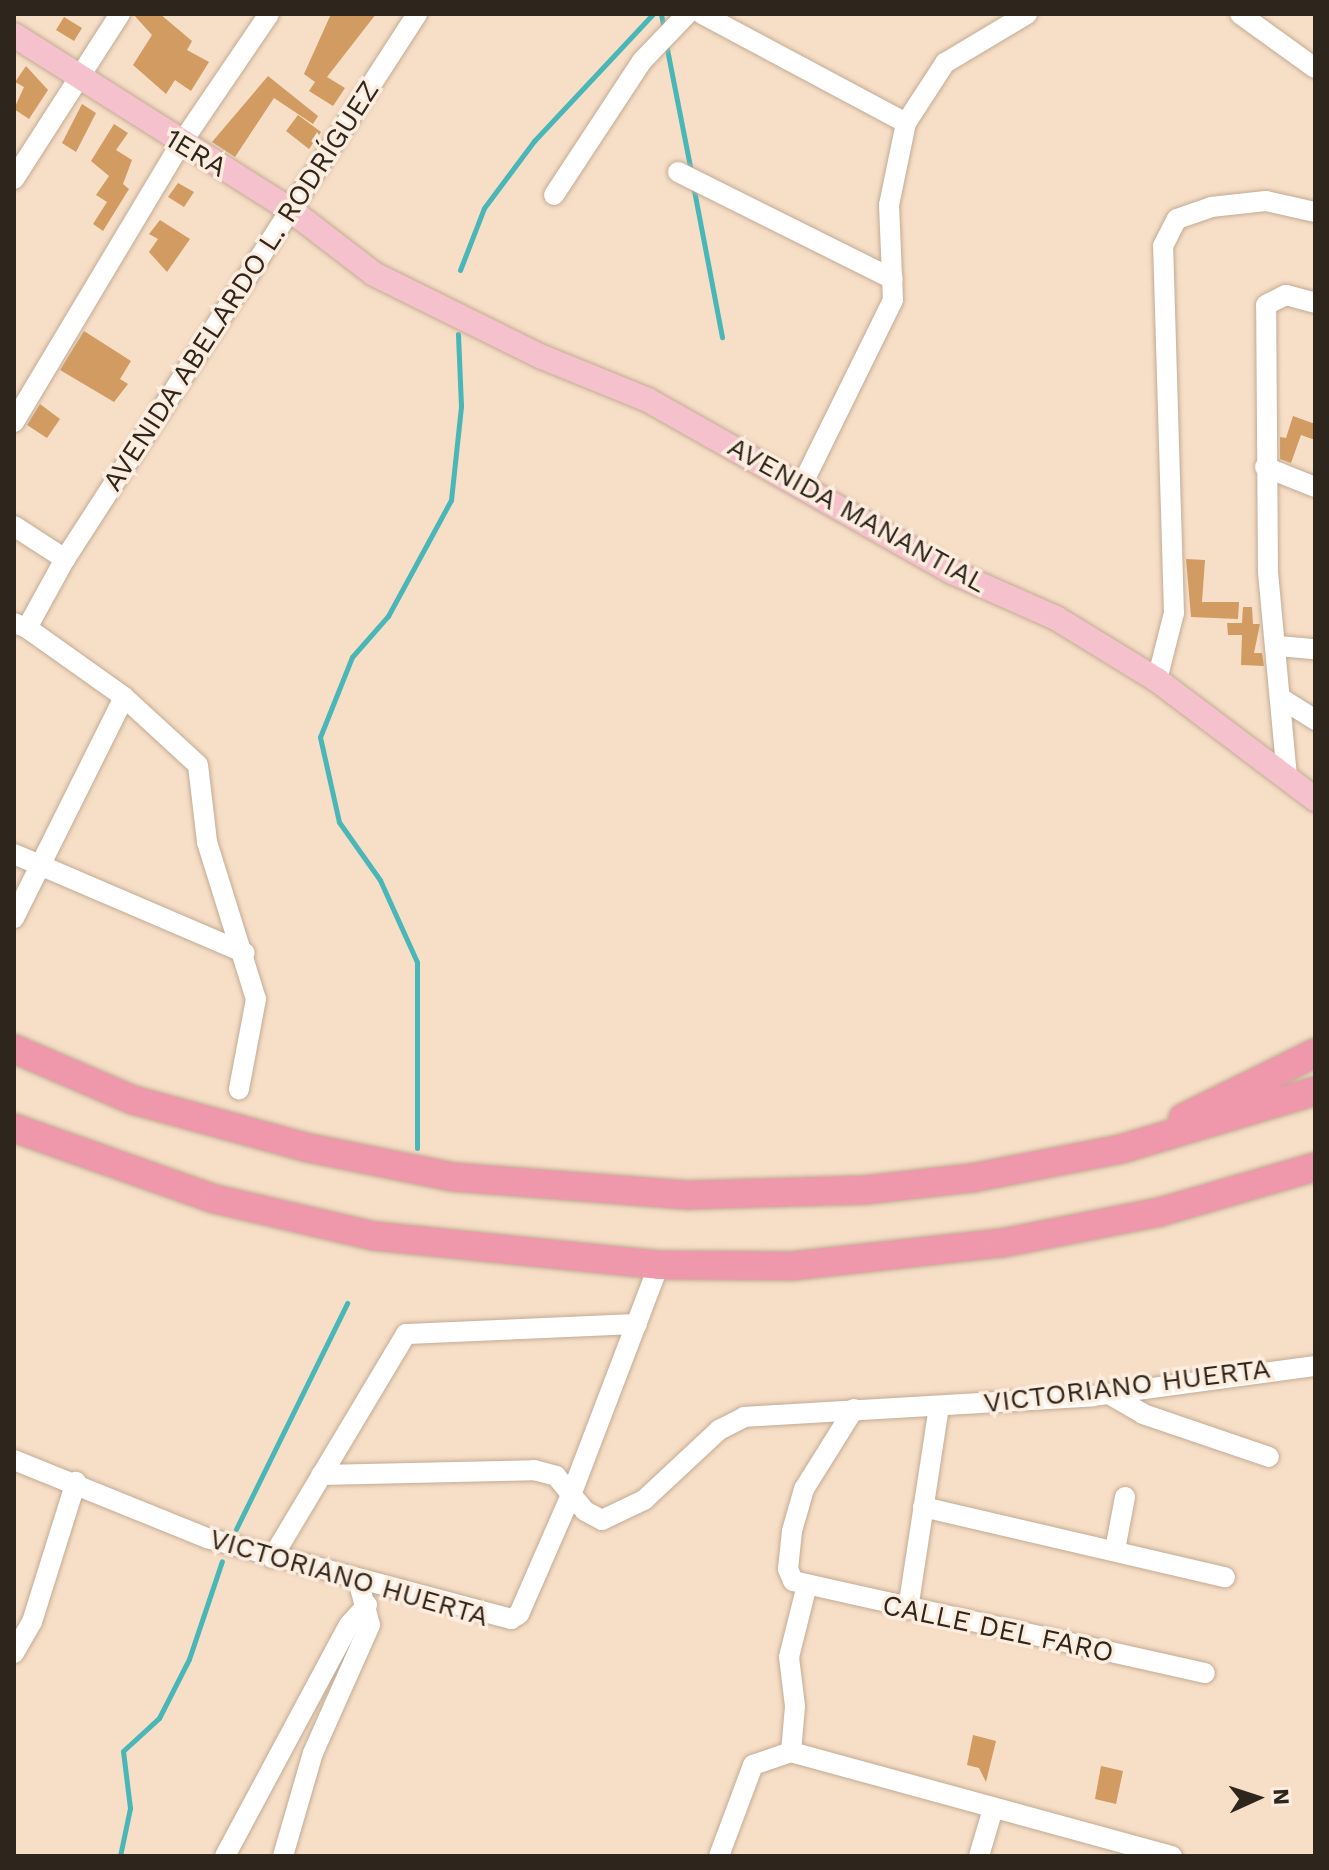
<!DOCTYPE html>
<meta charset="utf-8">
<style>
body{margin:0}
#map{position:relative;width:1329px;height:1870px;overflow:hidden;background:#f7dec7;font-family:"Work Sans",sans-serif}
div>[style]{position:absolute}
.stream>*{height:5px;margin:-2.5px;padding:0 2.5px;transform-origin:2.5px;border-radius:2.5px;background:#49b6b7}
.building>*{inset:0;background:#d19b62}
.roads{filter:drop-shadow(0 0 2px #c2ab94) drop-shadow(0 0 2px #c2ab94)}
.minor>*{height:20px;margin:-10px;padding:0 10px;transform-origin:10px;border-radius:10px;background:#fff}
.major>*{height:24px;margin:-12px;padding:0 12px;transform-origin:12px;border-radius:12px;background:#f5c1cd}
.highway>*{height:28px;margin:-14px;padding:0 14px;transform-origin:14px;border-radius:14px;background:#ef98ac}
span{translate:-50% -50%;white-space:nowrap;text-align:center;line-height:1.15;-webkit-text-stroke:7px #fceddf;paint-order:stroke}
.street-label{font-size:28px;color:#2e251c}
.frame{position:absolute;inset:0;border:16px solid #2e251c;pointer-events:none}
.north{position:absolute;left:1217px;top:1758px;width:80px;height:80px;-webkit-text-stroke:6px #fceddf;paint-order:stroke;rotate:87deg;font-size:22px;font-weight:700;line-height:32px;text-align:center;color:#2e251c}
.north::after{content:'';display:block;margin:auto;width:28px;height:36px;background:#2e251c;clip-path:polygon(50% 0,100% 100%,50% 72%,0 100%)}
</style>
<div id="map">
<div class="stream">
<i style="left:661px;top:14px;width:16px;rotate:79deg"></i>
<i style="left:666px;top:44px;width:129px;rotate:78.9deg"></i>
<i style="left:693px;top:185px;width:155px;rotate:79.2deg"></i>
<i style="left:460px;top:270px;width:66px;rotate:-68.8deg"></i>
<i style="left:484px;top:208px;width:84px;rotate:-53.3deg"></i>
<i style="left:534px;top:141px;width:174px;rotate:-46.9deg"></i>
<i style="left:417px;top:1148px;width:186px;rotate:-90deg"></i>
<i style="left:417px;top:962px;width:90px;rotate:-114.3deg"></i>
<i style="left:380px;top:880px;width:71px;rotate:-125.3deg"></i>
<i style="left:339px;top:822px;width:87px;rotate:-102.6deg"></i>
<i style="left:320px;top:737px;width:86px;rotate:-68.2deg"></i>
<i style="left:352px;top:657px;width:55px;rotate:-48.7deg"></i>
<i style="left:388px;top:616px;width:132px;rotate:-61.5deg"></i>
<i style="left:451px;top:500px;width:95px;rotate:-83.9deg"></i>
<i style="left:461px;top:406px;width:72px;rotate:-92.4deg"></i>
<i style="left:236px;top:1529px;width:252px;rotate:-63.8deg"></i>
<i style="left:120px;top:1856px;width:49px;rotate:-78.2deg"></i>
<i style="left:130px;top:1808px;width:57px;rotate:-97deg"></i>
<i style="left:123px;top:1751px;width:49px;rotate:-42.5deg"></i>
<i style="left:159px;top:1718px;width:66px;rotate:-63deg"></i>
<i style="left:189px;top:1659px;width:103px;rotate:-71.4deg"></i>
</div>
<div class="building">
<i style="clip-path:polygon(133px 14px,160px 14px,192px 41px,187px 50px,209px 62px,191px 91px,175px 80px,166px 94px,133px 65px,152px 35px)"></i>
<i style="clip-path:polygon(331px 14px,376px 14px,327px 77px,345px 88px,333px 106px,309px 91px,315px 82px,304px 74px)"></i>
<i style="clip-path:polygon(64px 17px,82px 28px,74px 41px,56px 30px)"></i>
<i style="clip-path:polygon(26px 66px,48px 90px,29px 119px,14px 109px,24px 87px,15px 82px)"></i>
<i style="clip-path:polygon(268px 76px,318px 116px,313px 124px,274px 98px,235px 157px,212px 142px)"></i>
<i style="clip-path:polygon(82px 104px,96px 113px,76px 152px,62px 143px)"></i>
<i style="clip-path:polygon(298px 115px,321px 132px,309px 149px,286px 131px)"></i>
<i style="clip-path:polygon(114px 124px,128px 133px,116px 150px,132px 160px,123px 184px,129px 189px,103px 231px,93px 224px,107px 202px,96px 195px,109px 176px,91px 161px)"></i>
<i style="clip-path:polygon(178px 183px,194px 192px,184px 207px,168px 197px)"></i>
<i style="clip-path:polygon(160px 220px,190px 239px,167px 272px,149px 252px,158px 239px,149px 234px)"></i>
<i style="clip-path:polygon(84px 331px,131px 361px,120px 379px,128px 384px,114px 402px,60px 370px)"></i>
<i style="clip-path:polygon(40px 404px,60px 419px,47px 438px,27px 425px)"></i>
<i style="clip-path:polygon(1293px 416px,1315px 424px,1315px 440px,1301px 435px,1291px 463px,1280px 459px,1280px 437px,1286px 438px)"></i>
<i style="clip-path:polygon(1186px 559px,1205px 560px,1202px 602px,1239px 602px,1238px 619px,1191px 617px)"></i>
<i style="clip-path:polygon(1243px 607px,1252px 607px,1253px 624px,1260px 624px,1254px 653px,1262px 653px,1264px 666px,1241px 665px,1242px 635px,1228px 635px,1227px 623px,1242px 623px)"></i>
<i style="clip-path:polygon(973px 1735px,996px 1741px,986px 1782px,979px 1768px,967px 1765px)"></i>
<i style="clip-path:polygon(1101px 1766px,1123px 1771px,1116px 1804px,1095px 1799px)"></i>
</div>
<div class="roads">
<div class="minor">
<i style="left:702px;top:14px;width:231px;rotate:28.1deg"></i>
<i style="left:1240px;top:14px;width:92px;rotate:35.8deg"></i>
<i style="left:678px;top:172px;width:240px;rotate:26.5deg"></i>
<i style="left:14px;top:179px;width:196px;rotate:-57.3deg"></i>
<i style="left:554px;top:195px;width:160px;rotate:-56.7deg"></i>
<i style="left:642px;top:61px;width:65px;rotate:-46.2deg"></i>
<i style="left:14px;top:422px;width:323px;rotate:-59.1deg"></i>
<i style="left:180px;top:145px;width:158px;rotate:-55.8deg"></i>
<i style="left:1265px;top:467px;width:54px;rotate:21.8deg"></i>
<i style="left:801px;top:487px;width:208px;rotate:-63.8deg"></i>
<i style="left:893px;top:300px;width:95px;rotate:-92.4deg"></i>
<i style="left:889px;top:205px;width:84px;rotate:-78.3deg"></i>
<i style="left:906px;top:123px;width:72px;rotate:-57deg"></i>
<i style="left:945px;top:63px;width:96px;rotate:-30.9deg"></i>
<i style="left:14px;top:526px;width:61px;rotate:32.9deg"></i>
<i style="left:14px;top:623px;width:14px;rotate:21deg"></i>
<i style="left:27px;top:628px;width:79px;rotate:-61.2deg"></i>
<i style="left:65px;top:559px;width:649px;rotate:-57.14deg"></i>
<i style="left:27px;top:628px;width:119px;rotate:35.4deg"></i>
<i style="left:124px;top:697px;width:100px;rotate:42.6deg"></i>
<i style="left:198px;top:765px;width:78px;rotate:83.3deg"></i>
<i style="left:207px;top:842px;width:164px;rotate:72.7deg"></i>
<i style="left:256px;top:999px;width:92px;rotate:100.7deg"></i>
<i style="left:1278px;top:646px;width:37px;rotate:5deg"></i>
<i style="left:1157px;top:680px;width:69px;rotate:-75.8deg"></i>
<i style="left:1174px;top:613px;width:367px;rotate:-91.7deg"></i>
<i style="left:1163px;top:246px;width:30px;rotate:-63deg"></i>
<i style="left:1177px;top:219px;width:36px;rotate:-19deg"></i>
<i style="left:1211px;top:207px;width:55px;rotate:-6.2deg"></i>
<i style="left:1266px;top:201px;width:50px;rotate:12.7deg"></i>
<i style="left:1282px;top:699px;width:39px;rotate:32deg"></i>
<i style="left:1287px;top:777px;width:206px;rotate:-95.3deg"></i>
<i style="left:1268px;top:572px;width:267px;rotate:-90.4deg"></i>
<i style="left:1266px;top:305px;width:22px;rotate:-27deg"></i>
<i style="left:1286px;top:295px;width:30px;rotate:15deg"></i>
<i style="left:14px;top:854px;width:251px;rotate:23.2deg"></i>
<i style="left:14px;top:918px;width:247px;rotate:-63.5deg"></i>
<i style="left:1109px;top:1394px;width:39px;rotate:30deg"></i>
<i style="left:1143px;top:1414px;width:133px;rotate:18.8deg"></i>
<i style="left:854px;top:1409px;width:94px;rotate:122deg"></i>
<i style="left:804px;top:1489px;width:44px;rotate:105.9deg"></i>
<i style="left:792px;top:1531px;width:38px;rotate:96deg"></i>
<i style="left:788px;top:1569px;width:13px;rotate:67deg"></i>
<i style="left:793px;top:1581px;width:422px;rotate:12.6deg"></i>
<i style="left:14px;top:1460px;width:208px;rotate:22deg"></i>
<i style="left:207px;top:1538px;width:315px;rotate:14.9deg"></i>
<i style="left:511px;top:1619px;width:9px;rotate:-32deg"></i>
<i style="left:519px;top:1614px;width:130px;rotate:-66.4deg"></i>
<i style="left:571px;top:1495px;width:246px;rotate:-69.1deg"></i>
<i style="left:321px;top:1475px;width:213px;rotate:-1.3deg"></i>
<i style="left:534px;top:1470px;width:23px;rotate:15deg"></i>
<i style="left:556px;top:1476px;width:45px;rotate:50.4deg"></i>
<i style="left:585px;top:1511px;width:19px;rotate:28deg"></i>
<i style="left:602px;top:1520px;width:47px;rotate:-25.5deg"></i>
<i style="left:644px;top:1500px;width:103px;rotate:-43deg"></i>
<i style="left:719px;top:1430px;width:28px;rotate:-27deg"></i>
<i style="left:744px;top:1417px;width:350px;rotate:-3.4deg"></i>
<i style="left:1093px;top:1396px;width:224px;rotate:-7.7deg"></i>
<i style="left:923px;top:1507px;width:310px;rotate:13.1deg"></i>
<i style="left:1115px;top:1550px;width:54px;rotate:-79.3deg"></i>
<i style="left:272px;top:1558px;width:261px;rotate:-59.1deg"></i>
<i style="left:406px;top:1334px;width:231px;rotate:-2.5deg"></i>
<i style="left:908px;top:1609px;width:204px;rotate:-81.3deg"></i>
<i style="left:14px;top:1653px;width:36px;rotate:-60deg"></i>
<i style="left:32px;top:1622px;width:147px;rotate:-72.6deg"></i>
<i style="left:791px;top:1752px;width:46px;rotate:-85deg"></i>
<i style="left:795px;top:1706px;width:49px;rotate:-97deg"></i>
<i style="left:789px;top:1657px;width:70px;rotate:-76deg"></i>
<i style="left:225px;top:1856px;width:262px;rotate:-61.8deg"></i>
<i style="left:349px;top:1625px;width:27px;rotate:-48deg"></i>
<i style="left:283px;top:1856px;width:107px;rotate:-73.8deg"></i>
<i style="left:313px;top:1753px;width:140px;rotate:-66deg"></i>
<i style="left:370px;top:1625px;width:47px;rotate:-104.9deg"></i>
<i style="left:719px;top:1856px;width:97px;rotate:-69.5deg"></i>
<i style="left:753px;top:1765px;width:40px;rotate:-18.9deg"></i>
<i style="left:791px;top:1752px;width:395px;rotate:15.3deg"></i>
<i style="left:979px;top:1856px;width:46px;rotate:-73.5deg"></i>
</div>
<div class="major">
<i style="left:14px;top:35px;width:324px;rotate:32.3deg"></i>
<i style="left:288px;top:208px;width:108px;rotate:37.5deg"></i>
<i style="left:374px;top:274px;width:187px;rotate:26.3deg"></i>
<i style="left:542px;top:357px;width:114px;rotate:22.1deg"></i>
<i style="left:648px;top:400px;width:349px;rotate:29.5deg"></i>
<i style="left:952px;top:572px;width:114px;rotate:23.9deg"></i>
<i style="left:1056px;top:618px;width:119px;rotate:31.5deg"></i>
<i style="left:1157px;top:680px;width:198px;rotate:37deg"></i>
</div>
<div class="highway">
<i style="left:14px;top:1049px;width:129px;rotate:23.2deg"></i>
<i style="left:133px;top:1100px;width:182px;rotate:15.3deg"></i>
<i style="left:309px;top:1148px;width:147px;rotate:11.4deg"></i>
<i style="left:453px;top:1177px;width:237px;rotate:4.4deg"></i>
<i style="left:689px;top:1195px;width:176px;rotate:-1.6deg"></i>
<i style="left:865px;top:1190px;width:108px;rotate:-6.4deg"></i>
<i style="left:972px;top:1178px;width:152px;rotate:-11deg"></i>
<i style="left:1121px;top:1149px;width:202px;rotate:-16.6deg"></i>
<i style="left:1183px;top:1118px;width:147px;rotate:-26.2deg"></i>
<i style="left:14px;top:1128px;width:213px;rotate:19.5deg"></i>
<i style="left:215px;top:1199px;width:163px;rotate:13.1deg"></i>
<i style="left:374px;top:1236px;width:286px;rotate:5.8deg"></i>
<i style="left:659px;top:1265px;width:133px;rotate:0.4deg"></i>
<i style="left:792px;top:1266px;width:211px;rotate:-6.3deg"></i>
<i style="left:1002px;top:1243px;width:161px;rotate:-11.1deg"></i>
<i style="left:1160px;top:1212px;width:161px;rotate:-16.2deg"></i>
</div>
</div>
<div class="street-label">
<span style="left:196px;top:153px;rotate:31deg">1ERA</span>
<span style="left:241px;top:286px;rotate:-57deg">AVENIDA ABELARDO L. RODRÍGUEZ</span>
<span style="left:857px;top:515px;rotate:29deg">AVENIDA MANANTIAL</span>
<span style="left:1127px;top:1386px;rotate:-7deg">VICTORIANO HUERTA</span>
<span style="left:349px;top:1578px;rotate:16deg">VICTORIANO HUERTA</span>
<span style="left:998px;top:1629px;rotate:12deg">CALLE DEL FARO</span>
</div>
<div class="frame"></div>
<div class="north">N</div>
</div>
